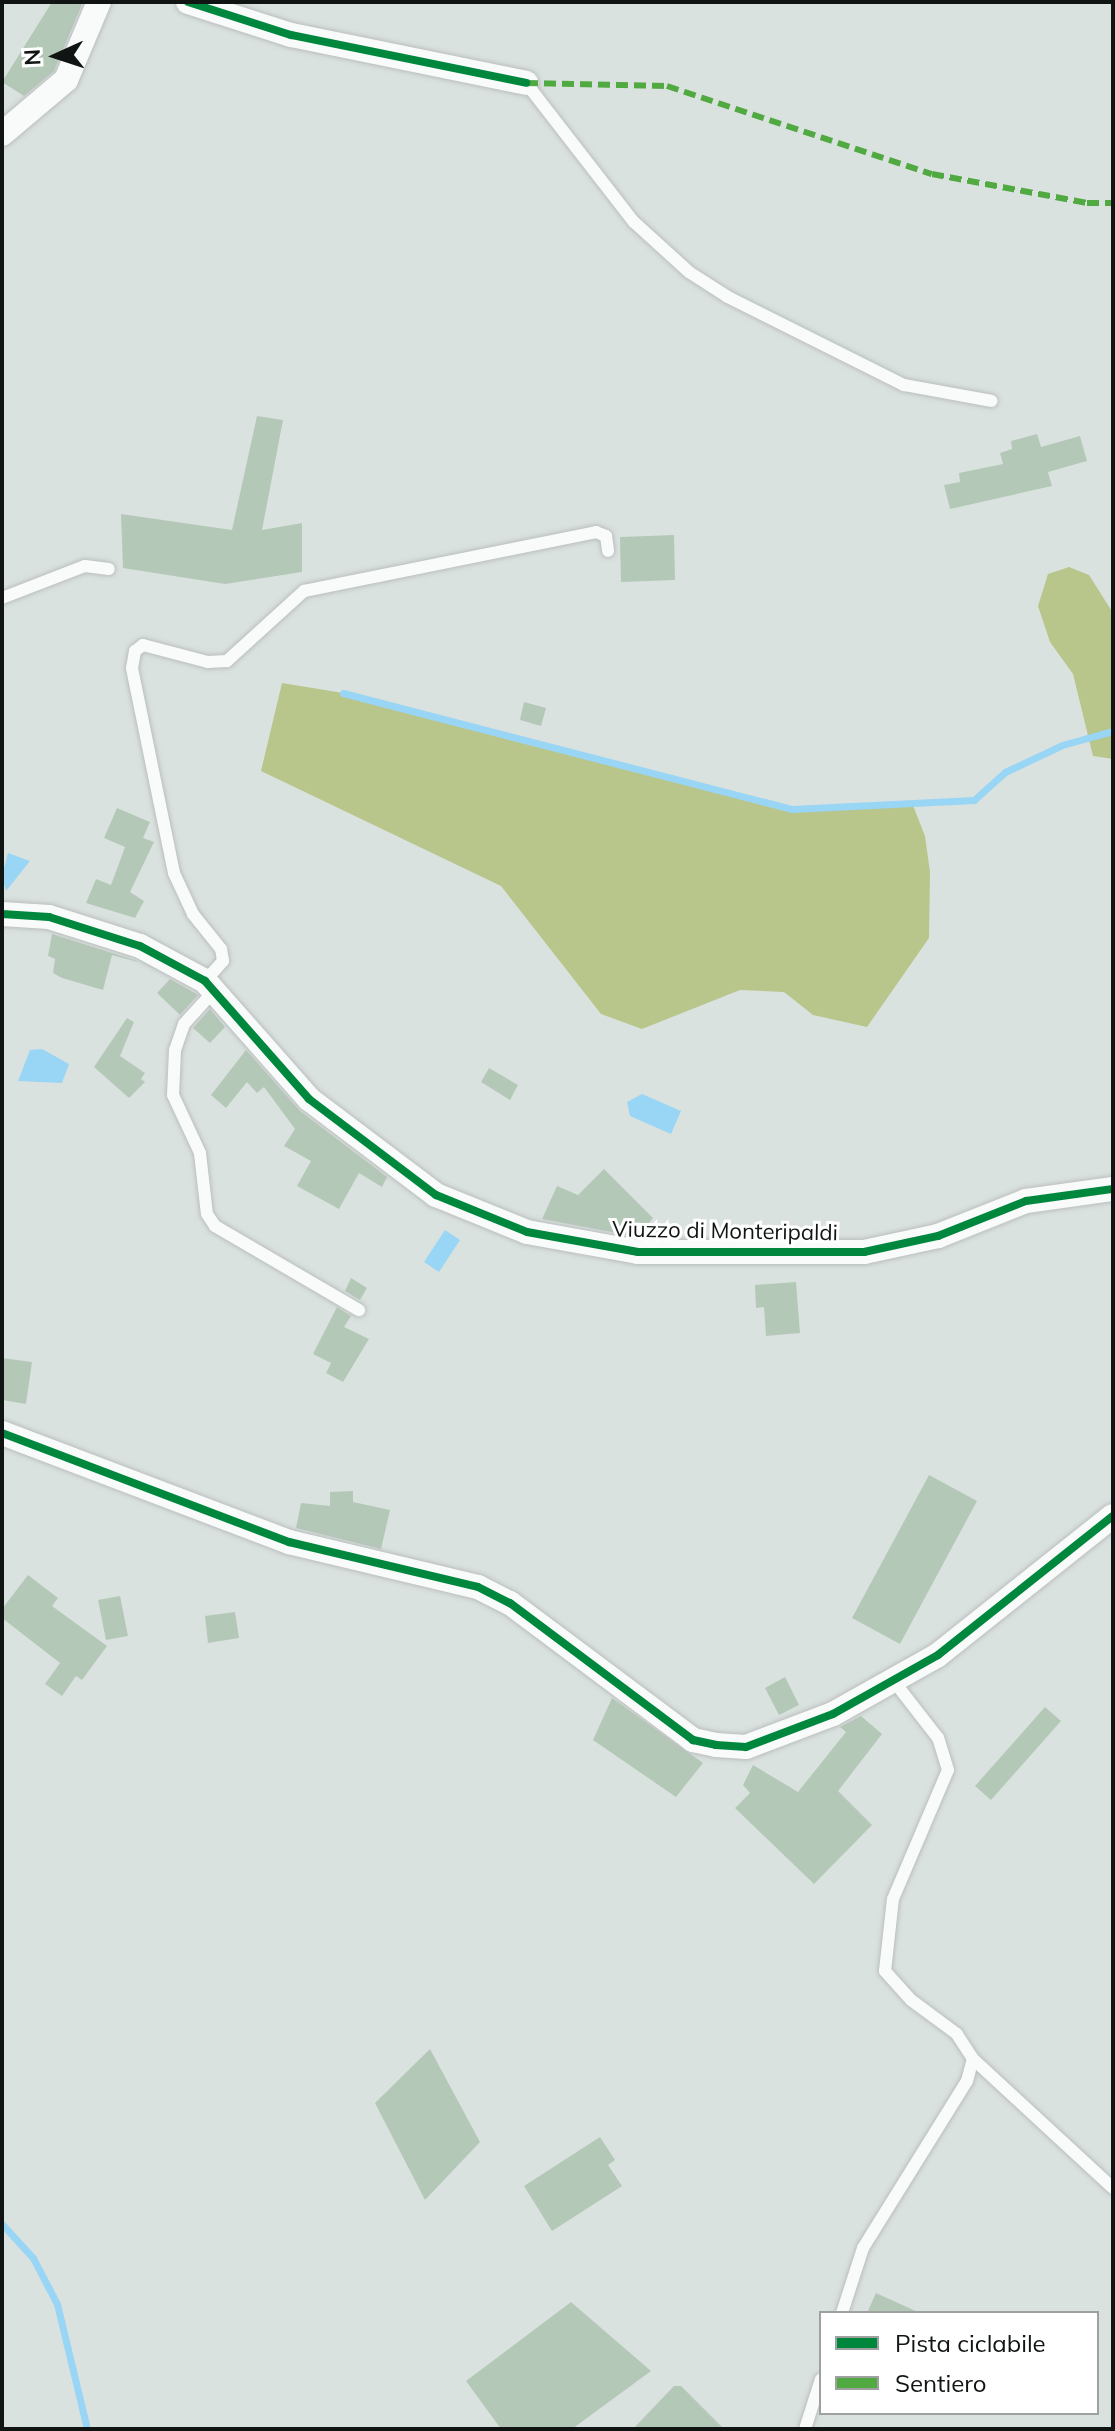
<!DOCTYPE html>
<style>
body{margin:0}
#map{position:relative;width:1115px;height:2431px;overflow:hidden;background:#dae2df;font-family:Mulish,sans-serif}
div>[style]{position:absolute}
.forest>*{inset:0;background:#b9c68b}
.water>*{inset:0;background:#99d5f5}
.stream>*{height:7px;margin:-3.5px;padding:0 3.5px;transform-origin:3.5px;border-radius:3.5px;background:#99d5f5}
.building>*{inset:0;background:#b4c8b8}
.roads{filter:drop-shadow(0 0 2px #babfbe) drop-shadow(0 0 2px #babfbe)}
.lane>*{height:12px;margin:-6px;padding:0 6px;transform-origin:6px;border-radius:6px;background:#f9fbfa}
.street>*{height:24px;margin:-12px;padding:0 12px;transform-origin:12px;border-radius:12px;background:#f9fbfa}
.quiet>*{height:6px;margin-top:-3px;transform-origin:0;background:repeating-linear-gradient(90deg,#51a942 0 12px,transparent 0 18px)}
.cycleway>*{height:8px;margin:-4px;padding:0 4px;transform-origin:4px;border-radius:4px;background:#00873e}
span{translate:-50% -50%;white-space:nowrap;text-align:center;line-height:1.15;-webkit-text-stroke:6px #fff;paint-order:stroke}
.street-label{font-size:22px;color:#101513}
.frame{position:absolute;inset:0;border:4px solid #101513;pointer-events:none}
.legend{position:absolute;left:819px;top:2311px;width:280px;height:104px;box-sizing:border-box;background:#fff;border:2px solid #9fa1a1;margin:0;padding:10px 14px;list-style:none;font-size:24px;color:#101513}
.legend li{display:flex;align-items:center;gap:16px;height:40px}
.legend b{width:40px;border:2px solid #9fa1a1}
.north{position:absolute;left:16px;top:16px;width:80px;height:80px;-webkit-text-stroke:6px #fff;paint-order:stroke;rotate:267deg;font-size:22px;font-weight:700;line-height:32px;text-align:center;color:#101513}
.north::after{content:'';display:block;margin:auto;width:28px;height:36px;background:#101513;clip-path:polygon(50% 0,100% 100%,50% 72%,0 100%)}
</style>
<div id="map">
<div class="forest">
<i style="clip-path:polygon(1069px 567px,1089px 575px,1113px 613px,1113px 759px,1093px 756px,1073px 674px,1050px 642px,1038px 606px,1048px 574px)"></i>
<i style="clip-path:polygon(282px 683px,343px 693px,792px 809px,912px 803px,925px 836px,930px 872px,929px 938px,867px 1027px,813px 1015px,784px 992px,740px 990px,642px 1029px,601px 1014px,501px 886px,261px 771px)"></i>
</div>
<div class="water">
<i style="clip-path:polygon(8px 853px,30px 861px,6px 891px,2px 876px)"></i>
<i style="clip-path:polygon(42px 1049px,69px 1064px,62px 1083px,18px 1081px,30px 1050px)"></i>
<i style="clip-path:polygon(642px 1094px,681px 1111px,671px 1134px,630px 1116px,627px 1102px)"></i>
<i style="clip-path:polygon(445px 1230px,460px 1240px,439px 1272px,424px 1262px)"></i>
</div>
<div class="stream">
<i style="left:343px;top:693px;width:464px;rotate:14.5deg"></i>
<i style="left:792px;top:809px;width:182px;rotate:-2.8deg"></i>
<i style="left:974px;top:800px;width:42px;rotate:-42.1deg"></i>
<i style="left:1005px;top:772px;width:63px;rotate:-25.3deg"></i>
<i style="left:1062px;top:745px;width:53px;rotate:-15.4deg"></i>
<i style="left:2px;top:2224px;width:46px;rotate:47.6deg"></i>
<i style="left:33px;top:2258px;width:52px;rotate:62.4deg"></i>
<i style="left:57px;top:2304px;width:129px;rotate:76.5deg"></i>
</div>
<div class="building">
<i style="clip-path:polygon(52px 2px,83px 2px,54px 71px,24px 96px,2px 82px)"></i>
<i style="clip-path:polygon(257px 416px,283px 420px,262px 530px,302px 523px,302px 572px,225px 584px,123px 568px,121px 514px,232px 530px)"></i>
<i style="clip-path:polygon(1037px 434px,1041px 447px,1080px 436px,1087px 461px,1048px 472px,1052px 486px,950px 509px,944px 485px,960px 482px,959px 473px,1003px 464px,1000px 453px,1012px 449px,1011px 441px)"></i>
<i style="clip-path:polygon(674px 535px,675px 580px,621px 582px,620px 537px)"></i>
<i style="clip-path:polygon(524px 702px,546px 708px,541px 726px,520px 720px)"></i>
<i style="clip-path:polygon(117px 808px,150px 822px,143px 838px,154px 842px,130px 892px,144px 901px,135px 918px,86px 903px,96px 879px,111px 885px,125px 847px,104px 838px)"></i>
<i style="clip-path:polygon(52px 934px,134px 960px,138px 962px,112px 955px,103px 990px,62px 978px,53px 973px,55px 959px,48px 956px)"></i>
<i style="clip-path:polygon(170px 979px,198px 995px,180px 1015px,157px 993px)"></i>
<i style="clip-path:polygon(210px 1009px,225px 1027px,210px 1043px,193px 1028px)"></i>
<i style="clip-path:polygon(127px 1018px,134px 1022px,120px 1056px,145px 1073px,141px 1079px,145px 1082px,129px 1098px,94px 1067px)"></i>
<i style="clip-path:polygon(246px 1050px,300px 1111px,387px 1177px,382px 1187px,359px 1173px,339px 1209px,297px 1186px,311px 1161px,284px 1146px,295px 1129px,264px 1087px,257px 1093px,247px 1082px,226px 1108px,211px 1095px)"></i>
<i style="clip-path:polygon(489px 1068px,518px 1085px,510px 1100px,481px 1082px)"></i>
<i style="clip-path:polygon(604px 1169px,653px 1218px,638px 1237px,542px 1219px,557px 1186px,578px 1195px)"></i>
<i style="clip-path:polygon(351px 1278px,367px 1288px,360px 1300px,345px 1291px)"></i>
<i style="clip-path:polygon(796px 1282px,800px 1333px,766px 1336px,764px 1307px,756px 1308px,755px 1285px)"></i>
<i style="clip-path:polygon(337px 1307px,351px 1316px,344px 1327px,369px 1339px,343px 1382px,326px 1373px,331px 1363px,313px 1354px)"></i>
<i style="clip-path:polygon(2px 1358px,32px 1362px,26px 1404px,2px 1400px)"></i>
<i style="clip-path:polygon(929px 1475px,977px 1501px,900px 1644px,852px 1618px)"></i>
<i style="clip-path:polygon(353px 1491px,353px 1502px,390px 1510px,381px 1549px,296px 1528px,301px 1503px,330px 1506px,330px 1492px)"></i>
<i style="clip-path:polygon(28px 1575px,58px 1598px,52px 1606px,107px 1646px,82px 1680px,76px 1676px,62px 1696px,45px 1684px,60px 1663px,2px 1618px,2px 1609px)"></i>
<i style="clip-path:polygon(120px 1596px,128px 1636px,106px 1640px,98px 1600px)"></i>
<i style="clip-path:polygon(235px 1612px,239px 1638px,208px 1643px,205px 1616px)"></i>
<i style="clip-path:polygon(785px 1677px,799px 1705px,779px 1715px,765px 1688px)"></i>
<i style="clip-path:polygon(612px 1698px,703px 1763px,676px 1797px,593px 1740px)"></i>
<i style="clip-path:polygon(1045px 1707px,1061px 1721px,991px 1800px,975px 1786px)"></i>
<i style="clip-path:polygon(861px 1716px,882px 1734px,838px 1791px,872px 1825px,814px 1884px,735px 1808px,750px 1793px,743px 1785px,753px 1765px,798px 1792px,846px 1732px,840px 1727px)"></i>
<i style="clip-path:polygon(430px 2049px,480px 2142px,425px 2200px,375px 2103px)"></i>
<i style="clip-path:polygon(600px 2137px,615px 2160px,608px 2165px,622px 2186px,552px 2231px,524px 2186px)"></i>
<i style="clip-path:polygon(876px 2293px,920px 2313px,867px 2313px)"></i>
<i style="clip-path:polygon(571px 2302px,651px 2371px,572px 2429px,501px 2429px,466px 2381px)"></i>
<i style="clip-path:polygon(674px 2386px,681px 2386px,724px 2429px,633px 2429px)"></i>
</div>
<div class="roads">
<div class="lane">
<i style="left:526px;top:83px;width:176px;rotate:52.2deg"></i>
<i style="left:634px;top:222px;width:74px;rotate:42.3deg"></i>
<i style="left:689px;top:272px;width:46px;rotate:32.7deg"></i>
<i style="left:728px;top:297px;width:197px;rotate:26.6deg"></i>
<i style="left:904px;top:385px;width:89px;rotate:10.3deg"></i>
<i style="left:2px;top:598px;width:89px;rotate:-21.1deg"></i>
<i style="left:85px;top:566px;width:24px;rotate:7deg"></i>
<i style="left:205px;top:981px;width:27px;rotate:-48deg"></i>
<i style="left:223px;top:961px;width:12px;rotate:-99deg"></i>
<i style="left:221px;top:949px;width:45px;rotate:-128.7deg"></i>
<i style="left:193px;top:914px;width:45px;rotate:-114.9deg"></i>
<i style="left:174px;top:873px;width:209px;rotate:-101.6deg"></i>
<i style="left:132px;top:668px;width:17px;rotate:-80deg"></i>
<i style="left:135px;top:651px;width:10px;rotate:-37deg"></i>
<i style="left:143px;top:645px;width:67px;rotate:14.7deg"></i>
<i style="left:208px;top:662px;width:19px;rotate:-3deg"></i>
<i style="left:227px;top:661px;width:104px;rotate:-42.3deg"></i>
<i style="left:304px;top:591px;width:298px;rotate:-11.4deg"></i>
<i style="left:596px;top:532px;width:11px;rotate:22deg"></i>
<i style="left:606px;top:536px;width:15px;rotate:82deg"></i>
<i style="left:213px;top:992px;width:43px;rotate:132.2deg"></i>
<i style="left:184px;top:1024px;width:28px;rotate:109deg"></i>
<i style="left:175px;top:1050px;width:45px;rotate:92.5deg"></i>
<i style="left:173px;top:1095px;width:64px;rotate:65deg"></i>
<i style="left:200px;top:1153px;width:61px;rotate:83.5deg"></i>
<i style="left:207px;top:1214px;width:14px;rotate:56deg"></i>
<i style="left:215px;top:1226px;width:167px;rotate:30.3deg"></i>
<i style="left:973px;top:2059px;width:190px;rotate:42.7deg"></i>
<i style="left:842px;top:2313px;width:68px;rotate:-72.1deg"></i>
<i style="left:863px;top:2248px;width:197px;rotate:-58.1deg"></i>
<i style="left:967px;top:2081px;width:23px;rotate:-75deg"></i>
<i style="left:973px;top:2059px;width:30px;rotate:-123deg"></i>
<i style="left:957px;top:2034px;width:57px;rotate:-143.5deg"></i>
<i style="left:911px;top:2000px;width:39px;rotate:-132deg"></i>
<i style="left:885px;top:1971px;width:72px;rotate:-83.7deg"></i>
<i style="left:893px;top:1899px;width:140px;rotate:-66.9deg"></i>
<i style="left:948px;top:1770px;width:34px;rotate:-107deg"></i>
<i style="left:938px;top:1738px;width:73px;rotate:-127.8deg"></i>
<i style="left:805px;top:2429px;width:52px;rotate:-72.3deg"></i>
</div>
<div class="street">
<i style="left:188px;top:2px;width:108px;rotate:17.8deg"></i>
<i style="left:291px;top:35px;width:240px;rotate:11.5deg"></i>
<i style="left:2px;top:134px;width:84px;rotate:-40.2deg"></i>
<i style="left:66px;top:80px;width:85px;rotate:-67.1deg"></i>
<i style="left:2px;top:914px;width:47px;rotate:3.7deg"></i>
<i style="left:49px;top:917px;width:96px;rotate:17.7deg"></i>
<i style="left:140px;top:946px;width:74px;rotate:28.3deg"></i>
<i style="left:205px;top:981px;width:157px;rotate:48.6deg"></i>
<i style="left:309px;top:1099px;width:159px;rotate:37.1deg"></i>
<i style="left:436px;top:1195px;width:98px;rotate:22.1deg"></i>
<i style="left:527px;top:1232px;width:113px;rotate:10.2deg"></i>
<i style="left:638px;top:1252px;width:226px"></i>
<i style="left:864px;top:1252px;width:76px;rotate:-12.2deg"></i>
<i style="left:938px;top:1236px;width:95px;rotate:-21.7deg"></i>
<i style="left:1026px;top:1201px;width:88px;rotate:-7.9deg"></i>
<i style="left:2px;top:1433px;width:307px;rotate:20.8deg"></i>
<i style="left:289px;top:1542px;width:194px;rotate:13.4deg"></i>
<i style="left:478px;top:1587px;width:36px;rotate:27deg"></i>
<i style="left:510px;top:1603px;width:229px;rotate:36.8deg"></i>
<i style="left:693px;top:1740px;width:24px;rotate:12deg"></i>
<i style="left:716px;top:1745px;width:30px;rotate:4deg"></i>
<i style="left:746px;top:1747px;width:93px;rotate:-20.8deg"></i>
<i style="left:833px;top:1714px;width:120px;rotate:-29.3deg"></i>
<i style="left:938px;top:1655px;width:223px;rotate:-38.5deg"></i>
</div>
</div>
<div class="quiet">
<i style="left:526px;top:83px;width:141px;rotate:1.2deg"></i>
<i style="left:667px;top:86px;width:279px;rotate:18.4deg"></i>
<i style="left:932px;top:174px;width:158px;rotate:10.6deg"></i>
<i style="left:1087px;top:203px;width:26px"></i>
</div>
<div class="cycleway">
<i style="left:188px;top:2px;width:108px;rotate:17.8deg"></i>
<i style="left:291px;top:35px;width:240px;rotate:11.5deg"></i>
<i style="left:2px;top:914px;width:47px;rotate:3.7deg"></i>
<i style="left:49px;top:917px;width:96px;rotate:17.7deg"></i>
<i style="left:140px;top:946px;width:74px;rotate:28.3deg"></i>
<i style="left:205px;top:981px;width:157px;rotate:48.6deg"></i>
<i style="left:309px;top:1099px;width:159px;rotate:37.1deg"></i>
<i style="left:436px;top:1195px;width:98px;rotate:22.1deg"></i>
<i style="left:527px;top:1232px;width:113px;rotate:10.2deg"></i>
<i style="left:638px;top:1252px;width:226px"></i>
<i style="left:864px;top:1252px;width:76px;rotate:-12.2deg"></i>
<i style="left:938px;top:1236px;width:95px;rotate:-21.7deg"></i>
<i style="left:1026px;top:1201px;width:88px;rotate:-7.9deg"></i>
<i style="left:2px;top:1433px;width:307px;rotate:20.8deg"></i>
<i style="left:289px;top:1542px;width:194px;rotate:13.4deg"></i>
<i style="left:478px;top:1587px;width:36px;rotate:27deg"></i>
<i style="left:510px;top:1603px;width:229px;rotate:36.8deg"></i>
<i style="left:693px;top:1740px;width:24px;rotate:12deg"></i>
<i style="left:716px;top:1745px;width:30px;rotate:4deg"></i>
<i style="left:746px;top:1747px;width:93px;rotate:-20.8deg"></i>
<i style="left:833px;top:1714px;width:120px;rotate:-29.3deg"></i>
<i style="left:938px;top:1655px;width:223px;rotate:-38.5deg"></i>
</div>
<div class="street-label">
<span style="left:725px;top:1231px;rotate:1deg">Viuzzo di Monteripaldi</span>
</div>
<div class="frame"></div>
<ul class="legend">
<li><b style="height:10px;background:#00873e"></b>Pista ciclabile</li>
<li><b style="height:10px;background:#51a942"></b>Sentiero</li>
</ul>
<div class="north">N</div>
</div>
